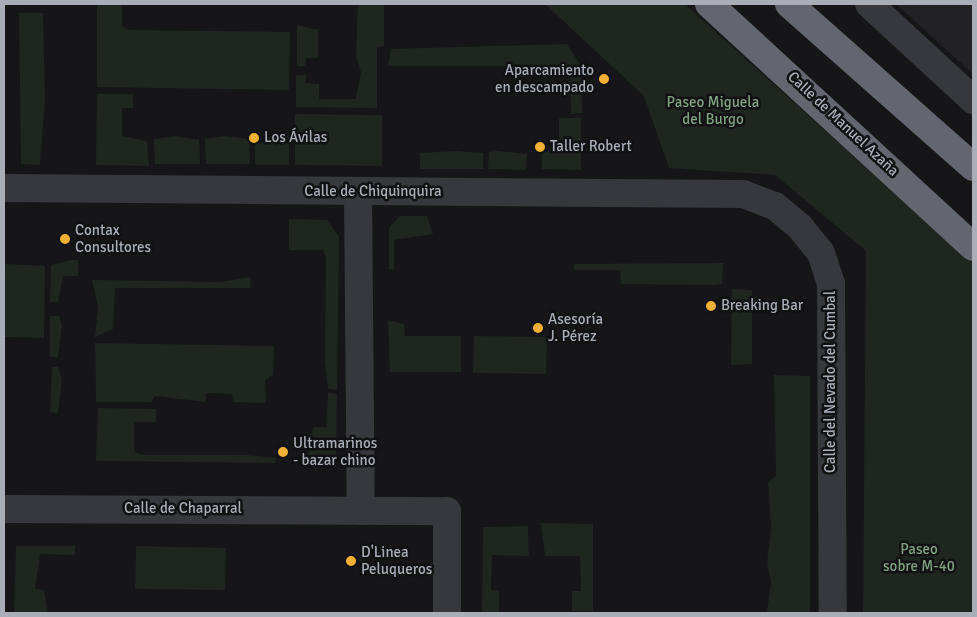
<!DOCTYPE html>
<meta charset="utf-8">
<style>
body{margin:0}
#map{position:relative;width:977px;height:617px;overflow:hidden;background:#161618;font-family:Signika,sans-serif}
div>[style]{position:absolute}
.built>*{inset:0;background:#222225}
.green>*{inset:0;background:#1e261f}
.minor>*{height:28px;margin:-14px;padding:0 14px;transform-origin:14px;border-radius:14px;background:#37383d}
.motorway>*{height:28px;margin:-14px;padding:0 14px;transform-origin:14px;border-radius:14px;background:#63666e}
.dots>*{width:14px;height:14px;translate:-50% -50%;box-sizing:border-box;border:2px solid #111113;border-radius:50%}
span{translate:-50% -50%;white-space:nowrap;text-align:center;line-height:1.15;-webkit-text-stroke:5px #111113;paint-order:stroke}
.poi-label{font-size:15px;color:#a8adb8}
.right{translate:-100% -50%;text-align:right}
.left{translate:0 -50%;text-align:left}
.park-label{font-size:15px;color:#7fa381}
.street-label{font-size:15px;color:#a8adb8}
.frame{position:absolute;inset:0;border:5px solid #a8adb8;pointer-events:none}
</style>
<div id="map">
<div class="built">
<i style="clip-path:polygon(896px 4px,973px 4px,973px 74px)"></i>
</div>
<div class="green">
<i style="clip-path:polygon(97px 4px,122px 4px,122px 26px,128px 30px,290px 32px,289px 90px,97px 87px)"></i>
<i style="clip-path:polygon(358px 4px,384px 4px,384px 46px,377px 47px,377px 108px,296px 107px,296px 75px,306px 75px,306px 83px,319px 84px,319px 99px,356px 99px,361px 72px,356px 55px)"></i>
<i style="clip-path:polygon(545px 4px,685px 4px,973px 264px,973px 613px,863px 613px,866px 251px,775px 175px,669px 168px,644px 96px)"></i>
<i style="clip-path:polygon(19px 13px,43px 13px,45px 99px,40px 165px,21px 164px)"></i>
<i style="clip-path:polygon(297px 25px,318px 30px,318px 58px,306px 58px,305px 66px,297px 66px)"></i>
<i style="clip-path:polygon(567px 44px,581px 66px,388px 66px,391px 49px)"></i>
<i style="clip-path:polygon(581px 71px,582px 113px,571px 114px,570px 72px)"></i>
<i style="clip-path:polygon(97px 94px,133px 94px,133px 108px,122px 108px,122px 136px,147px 141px,149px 166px,96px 165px)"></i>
<i style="clip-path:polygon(295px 114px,382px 115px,382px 166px,295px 165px)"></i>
<i style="clip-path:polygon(559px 118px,581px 118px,581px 147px,559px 147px)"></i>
<i style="clip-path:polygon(175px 136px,199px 140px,200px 164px,155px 164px,154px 139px)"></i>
<i style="clip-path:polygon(225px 136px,249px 139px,250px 164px,206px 164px,205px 139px)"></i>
<i style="clip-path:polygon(255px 142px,289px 143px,289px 165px,255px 165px)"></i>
<i style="clip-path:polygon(457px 151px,483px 153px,483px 169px,420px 169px,420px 153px)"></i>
<i style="clip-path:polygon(497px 151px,527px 154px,526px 170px,488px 169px,489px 152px)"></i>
<i style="clip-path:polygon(542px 152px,581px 153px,581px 170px,542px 169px)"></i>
<i style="clip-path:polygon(400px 216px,427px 216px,433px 234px,394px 240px,394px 269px,389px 269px,389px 228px)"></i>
<i style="clip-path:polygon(289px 219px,327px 220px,339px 237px,337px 390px,328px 389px,325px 362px,326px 257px,323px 250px,289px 250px)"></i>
<i style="clip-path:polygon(72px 260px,78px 260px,78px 276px,63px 276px,58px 302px,50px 302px,51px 265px)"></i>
<i style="clip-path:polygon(723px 263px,722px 284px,714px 285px,621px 284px,620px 270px,574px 270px,574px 264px)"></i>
<i style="clip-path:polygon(4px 264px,45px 266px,44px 338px,4px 337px)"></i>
<i style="clip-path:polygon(251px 277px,250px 288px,115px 288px,113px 329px,95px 337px,98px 307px,92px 280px,220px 282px)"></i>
<i style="clip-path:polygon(732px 289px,752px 290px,752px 364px,731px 365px)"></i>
<i style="clip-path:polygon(50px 316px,59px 316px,62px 325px,58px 357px,50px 357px)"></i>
<i style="clip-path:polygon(388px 320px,404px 324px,405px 336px,461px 336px,461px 372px,390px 372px)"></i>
<i style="clip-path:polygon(474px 336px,547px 337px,546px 374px,473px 373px)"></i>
<i style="clip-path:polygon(95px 343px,274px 346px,273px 375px,265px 380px,266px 403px,233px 402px,232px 394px,206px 393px,206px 402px,155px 396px,151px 402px,96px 402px)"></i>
<i style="clip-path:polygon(52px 367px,58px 367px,62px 380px,58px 413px,50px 412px)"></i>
<i style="clip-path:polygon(774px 375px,810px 376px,810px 613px,745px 613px,767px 612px,771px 582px,767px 564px,771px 526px,768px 482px,776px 476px)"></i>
<i style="clip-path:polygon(328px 393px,337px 394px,336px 464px,307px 463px,313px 427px,326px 427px)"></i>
<i style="clip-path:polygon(98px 408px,156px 409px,156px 422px,134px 422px,134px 451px,141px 455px,246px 455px,276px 458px,275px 463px,96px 461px)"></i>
<i style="clip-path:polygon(541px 523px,593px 524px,593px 611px,572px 611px,572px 591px,581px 591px,580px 556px,545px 556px)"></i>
<i style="clip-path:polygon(528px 526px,529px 556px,492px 555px,491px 590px,499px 590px,499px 613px,482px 613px,483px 527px)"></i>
<i style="clip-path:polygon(16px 546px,75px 546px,75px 555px,40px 554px,35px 589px,44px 590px,48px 613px,14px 613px)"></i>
<i style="clip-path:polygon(136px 546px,226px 548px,225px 590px,135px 589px)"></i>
</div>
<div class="minor">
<i style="left:869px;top:4px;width:142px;rotate:42.7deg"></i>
<i style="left:4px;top:188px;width:739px;rotate:0.47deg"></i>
<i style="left:743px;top:194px;width:34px;rotate:21deg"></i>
<i style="left:775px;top:206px;width:33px;rotate:40deg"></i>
<i style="left:800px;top:227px;width:33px;rotate:51deg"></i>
<i style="left:821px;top:253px;width:33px;rotate:72deg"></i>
<i style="left:831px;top:284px;width:329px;rotate:89.7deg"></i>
<i style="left:358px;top:192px;width:319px;rotate:89.5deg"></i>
<i style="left:4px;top:509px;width:443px;rotate:0.3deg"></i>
<i style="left:447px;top:511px;width:102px;rotate:90deg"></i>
</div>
<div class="motorway">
<i style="left:709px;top:4px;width:359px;rotate:42.6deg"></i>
<i style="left:789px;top:4px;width:246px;rotate:41.5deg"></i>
</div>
<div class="dots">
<i style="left:604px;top:79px;background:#f2b134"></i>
<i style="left:254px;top:138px;background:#f2b134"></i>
<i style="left:540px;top:147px;background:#f2b134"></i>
<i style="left:65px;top:239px;background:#f2b134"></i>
<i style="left:711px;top:306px;background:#f2b134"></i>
<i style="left:538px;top:328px;background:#f2b134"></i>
<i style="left:283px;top:452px;background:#f2b134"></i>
<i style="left:351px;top:561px;background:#f2b134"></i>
</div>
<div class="poi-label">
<span class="right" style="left:594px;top:79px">Aparcamiento<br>en descampado</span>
<span class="left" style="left:264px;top:138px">Los Ávilas</span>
<span class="left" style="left:550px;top:147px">Taller Robert</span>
<span class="left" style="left:75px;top:239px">Contax<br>Consultores</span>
<span class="left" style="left:721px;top:306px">Breaking Bar</span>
<span class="left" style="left:548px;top:328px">Asesoría<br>J. Pérez</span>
<span class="left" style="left:293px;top:452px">Ultramarinos<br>- bazar chino</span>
<span class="left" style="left:361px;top:561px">D'Linea<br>Peluqueros</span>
</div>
<div class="park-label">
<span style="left:713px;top:111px">Paseo Miguela<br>del Burgo</span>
<span style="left:919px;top:558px">Paseo<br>sobre M-40</span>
</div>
<div class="street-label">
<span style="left:843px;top:124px;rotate:43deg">Calle de Manuel Azaña</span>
<span style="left:373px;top:192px">Calle de Chiquinquira</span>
<span style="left:831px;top:382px;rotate:-90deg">Calle del Nevado del Cumbal</span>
<span style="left:183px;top:509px">Calle de Chaparral</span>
</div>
<div class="frame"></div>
</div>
